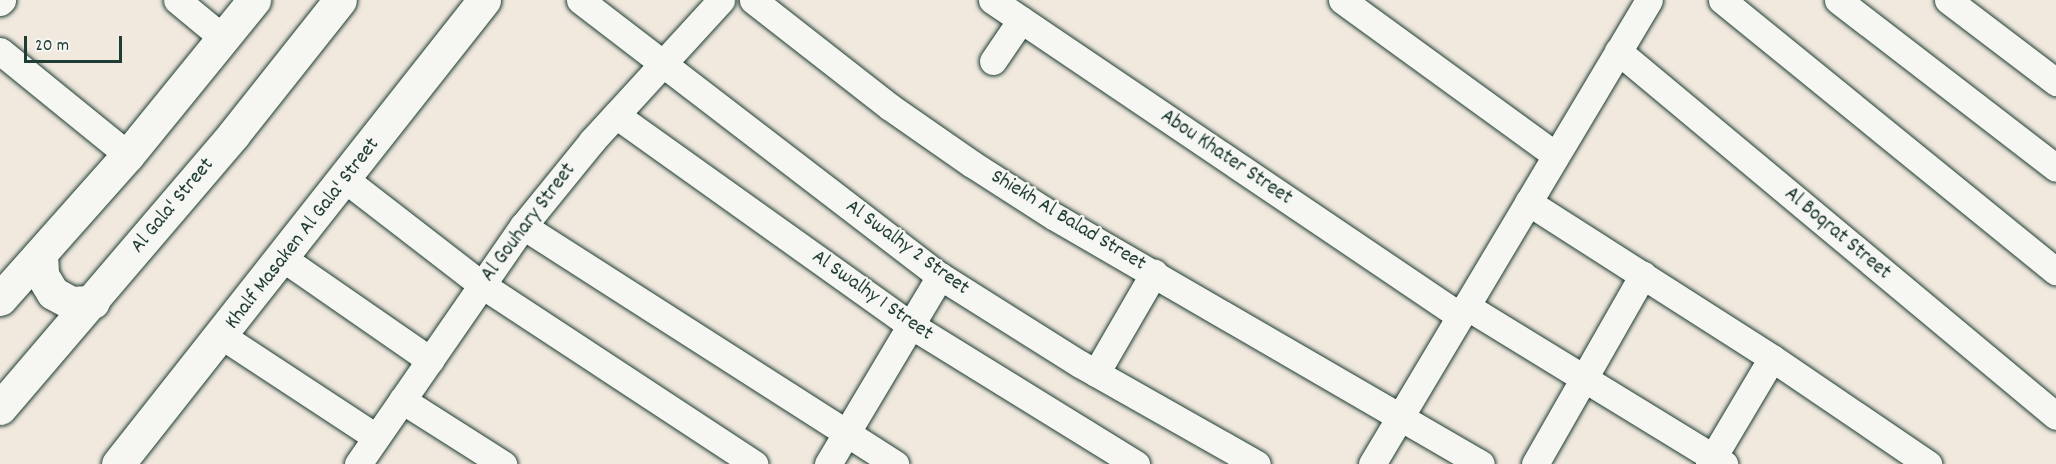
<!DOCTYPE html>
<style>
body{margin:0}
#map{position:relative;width:2056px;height:464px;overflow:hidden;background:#f1e9de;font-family:Dekko,sans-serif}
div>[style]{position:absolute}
.roads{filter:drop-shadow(0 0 2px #1f3d34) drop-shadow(0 0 2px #1f3d34)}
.street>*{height:27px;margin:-13.5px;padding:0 13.5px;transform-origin:13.5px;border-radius:13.5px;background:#f6f6f2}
.secondary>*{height:33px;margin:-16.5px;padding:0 16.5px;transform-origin:16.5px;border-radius:16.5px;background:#f6f6f2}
span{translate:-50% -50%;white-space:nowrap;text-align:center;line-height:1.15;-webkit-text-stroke:4.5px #f6f6f2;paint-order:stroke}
.street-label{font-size:21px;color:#1f3d34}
.scale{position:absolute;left:24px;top:36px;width:98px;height:27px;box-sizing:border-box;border:3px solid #1f3d34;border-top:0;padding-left:8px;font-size:18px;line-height:21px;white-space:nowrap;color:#1f3d34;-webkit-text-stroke:4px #f6f6f2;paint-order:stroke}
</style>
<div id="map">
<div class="roads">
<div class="street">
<i style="left:177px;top:0;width:60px;rotate:39.6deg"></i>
<i style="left:580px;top:0;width:454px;rotate:37.5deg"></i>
<i style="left:940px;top:276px;width:165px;rotate:32.2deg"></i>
<i style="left:1080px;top:364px;width:203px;rotate:29.5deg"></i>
<i style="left:753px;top:0;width:174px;rotate:38deg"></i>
<i style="left:890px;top:107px;width:100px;rotate:34.8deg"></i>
<i style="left:972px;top:164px;width:98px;rotate:32.6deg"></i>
<i style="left:1055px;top:217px;width:492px;rotate:30.1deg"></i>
<i style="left:992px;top:0;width:565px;rotate:34.03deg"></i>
<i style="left:1342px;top:0;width:263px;rotate:36deg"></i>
<i style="left:1722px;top:0;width:430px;rotate:39.1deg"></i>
<i style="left:1838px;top:0;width:275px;rotate:37.6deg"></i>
<i style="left:1948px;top:0;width:136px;rotate:37.2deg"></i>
<i style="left:0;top:2px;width:3px;rotate:-45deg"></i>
<i style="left:0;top:51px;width:165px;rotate:39.1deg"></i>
<i style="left:1618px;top:51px;width:570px;rotate:39.81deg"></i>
<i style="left:993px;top:61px;width:50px;rotate:-55.7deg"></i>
<i style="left:616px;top:115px;width:360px;rotate:35.5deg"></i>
<i style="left:909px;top:324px;width:267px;rotate:31.7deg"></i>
<i style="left:346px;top:180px;width:172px;rotate:37.7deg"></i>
<i style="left:482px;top:285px;width:326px;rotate:33.3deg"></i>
<i style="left:1528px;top:202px;width:290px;rotate:32.6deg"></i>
<i style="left:1772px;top:358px;width:189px;rotate:34.2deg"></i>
<i style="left:523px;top:226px;width:442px;rotate:32.6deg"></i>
<i style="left:284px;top:259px;width:178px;rotate:34.7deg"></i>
<i style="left:1466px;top:306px;width:303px;rotate:31.5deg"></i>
<i style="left:222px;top:336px;width:184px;rotate:33.3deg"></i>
<i style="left:1096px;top:373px;width:116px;rotate:-59.9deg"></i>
<i style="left:402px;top:400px;width:120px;rotate:32.4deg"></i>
<i style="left:358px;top:464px;width:290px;rotate:-55.3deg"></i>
<i style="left:523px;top:226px;width:109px;rotate:-50.9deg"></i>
<i style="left:592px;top:141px;width:191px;rotate:-47.5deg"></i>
<i style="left:828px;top:464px;width:219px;rotate:-59.2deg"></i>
<i style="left:1372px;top:464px;width:540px;rotate:-59.16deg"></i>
<i style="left:1535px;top:464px;width:218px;rotate:-60.3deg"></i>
<i style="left:1709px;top:464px;width:123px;rotate:-59.3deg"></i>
</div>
<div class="secondary">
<i style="left:41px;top:254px;width:21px;rotate:87deg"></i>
<i style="left:42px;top:275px;width:21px;rotate:59deg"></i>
<i style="left:53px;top:293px;width:21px;rotate:29deg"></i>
<i style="left:71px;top:303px;width:22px;rotate:-3deg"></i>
<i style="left:0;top:299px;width:193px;rotate:-48.4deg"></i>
<i style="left:128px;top:155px;width:200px;rotate:-50.9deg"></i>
<i style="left:0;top:408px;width:359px;rotate:-49.5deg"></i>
<i style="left:233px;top:135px;width:172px;rotate:-51.6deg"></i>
<i style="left:118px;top:464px;width:591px;rotate:-51.73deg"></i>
</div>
</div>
<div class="street-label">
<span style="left:1226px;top:158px;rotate:34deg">Abou Khater Street</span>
<span style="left:173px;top:206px;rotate:-50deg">Al Gala' Street</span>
<span style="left:1068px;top:221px;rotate:31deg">Shiekh Al Balad Street</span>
<span style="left:529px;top:223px;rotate:-53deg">Al Gouhary Street</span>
<span style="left:303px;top:234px;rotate:-52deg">Khalf Masaken Al Gala' Street</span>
<span style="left:1837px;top:234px;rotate:40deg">Al Boqrat Street</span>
<span style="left:907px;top:248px;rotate:36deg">Al Swalhy 2 Street</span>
<span style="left:872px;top:296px;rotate:35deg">Al Swalhy 1 Street</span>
</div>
<div class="scale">20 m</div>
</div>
